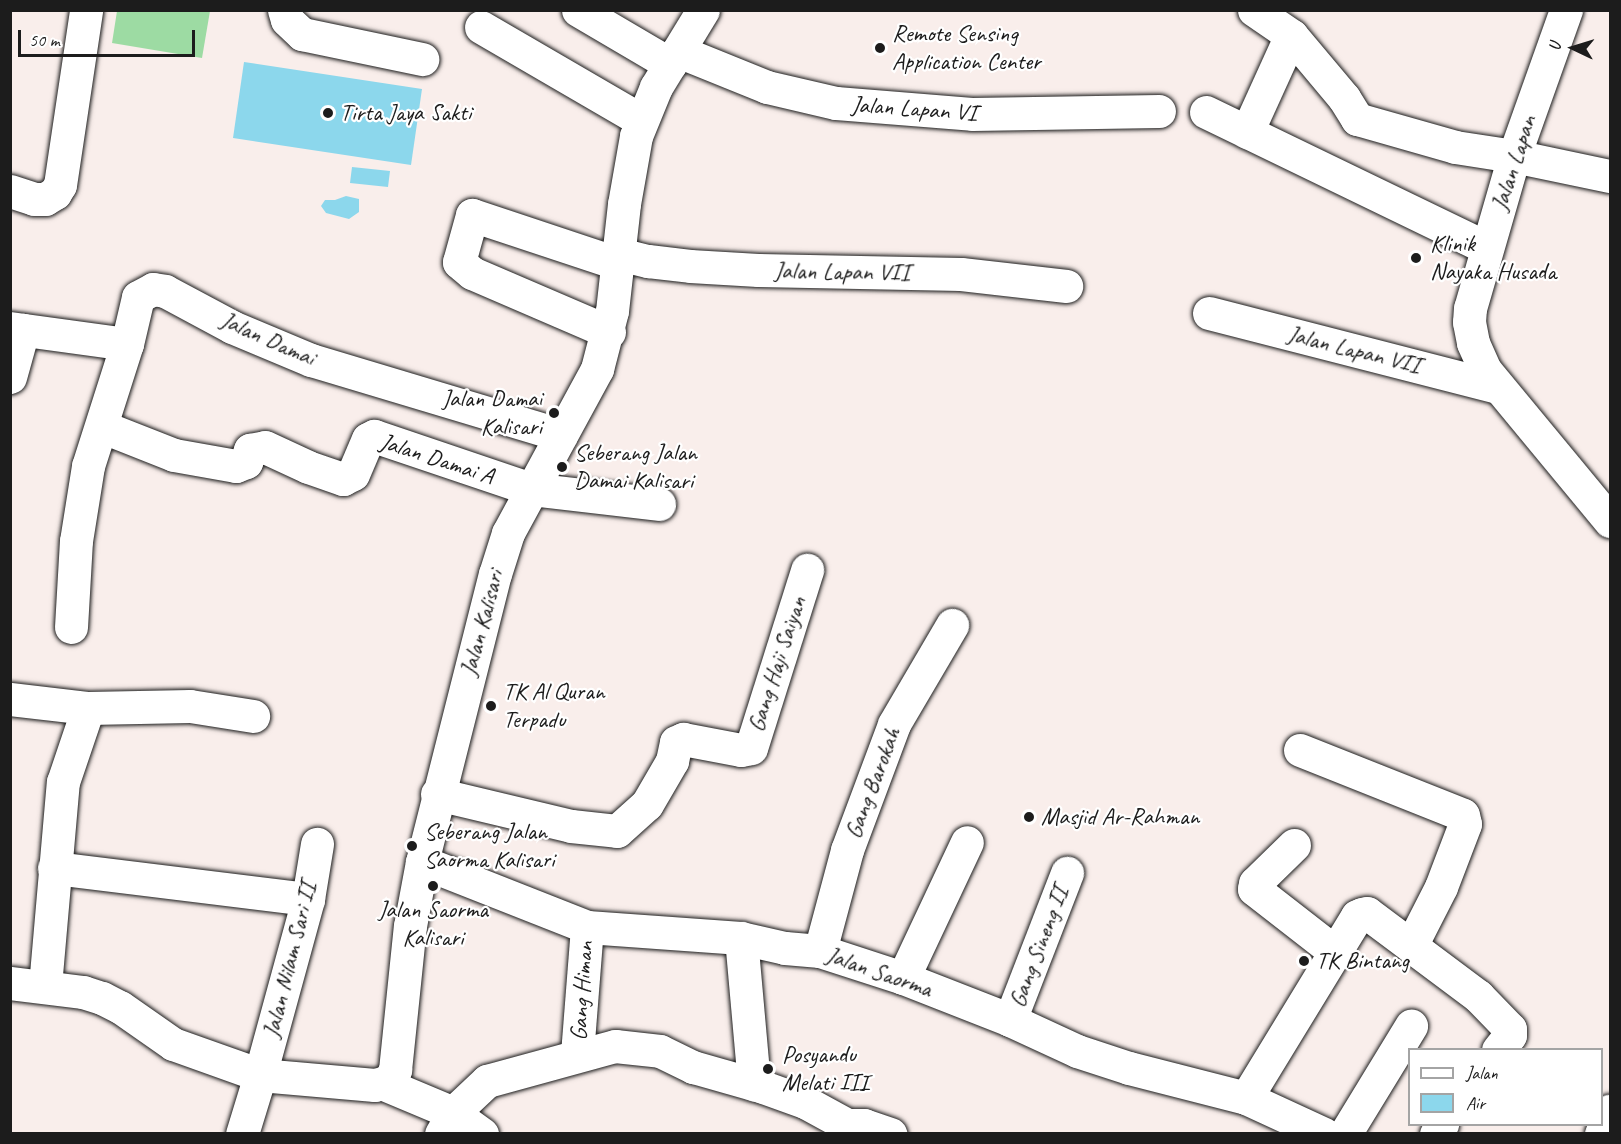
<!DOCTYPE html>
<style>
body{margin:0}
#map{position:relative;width:1621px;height:1144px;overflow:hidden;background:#f9eeeb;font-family:Caveat,sans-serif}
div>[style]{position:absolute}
.green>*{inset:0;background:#9ddba3}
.water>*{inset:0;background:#8cd7ec}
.roads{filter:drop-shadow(0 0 2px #1c1c1c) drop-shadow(0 0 2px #1c1c1c)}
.minor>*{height:33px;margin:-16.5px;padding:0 16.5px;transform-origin:16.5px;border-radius:16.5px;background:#fff}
.dots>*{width:16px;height:16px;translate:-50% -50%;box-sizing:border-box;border:3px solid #fff;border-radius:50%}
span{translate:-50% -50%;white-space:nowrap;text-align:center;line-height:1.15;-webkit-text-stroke:4.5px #fff;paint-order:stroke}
.poi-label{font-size:24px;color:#1c1c1c}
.left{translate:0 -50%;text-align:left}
.right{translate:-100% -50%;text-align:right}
.street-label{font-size:24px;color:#1c1c1c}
.frame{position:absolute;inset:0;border:12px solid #1c1c1c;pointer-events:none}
.legend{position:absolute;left:1408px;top:1048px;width:195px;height:78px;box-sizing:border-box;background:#fff;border:2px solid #a4a4a4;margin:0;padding:8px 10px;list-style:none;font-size:18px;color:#1c1c1c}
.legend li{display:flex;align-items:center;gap:12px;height:30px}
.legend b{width:30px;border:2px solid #a4a4a4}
.north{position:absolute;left:1543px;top:18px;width:60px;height:60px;-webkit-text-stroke:4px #fff;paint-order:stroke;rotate:274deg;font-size:16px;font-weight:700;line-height:24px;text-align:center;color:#1c1c1c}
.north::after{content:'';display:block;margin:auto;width:21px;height:27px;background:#1c1c1c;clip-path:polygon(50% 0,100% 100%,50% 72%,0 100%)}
.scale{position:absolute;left:18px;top:30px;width:177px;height:27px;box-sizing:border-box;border:3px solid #1c1c1c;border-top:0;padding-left:8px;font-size:18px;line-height:21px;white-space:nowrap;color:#1c1c1c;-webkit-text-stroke:4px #fff;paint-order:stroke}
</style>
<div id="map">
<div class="green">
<i style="clip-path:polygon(117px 11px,210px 11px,202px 58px,112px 43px)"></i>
</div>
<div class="water">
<i style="clip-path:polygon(244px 62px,422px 89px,411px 165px,233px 138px)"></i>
<i style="clip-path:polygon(352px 167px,390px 171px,388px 187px,350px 183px)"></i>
<i style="clip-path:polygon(346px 196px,359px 199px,359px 212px,349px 219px,326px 213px,321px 206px,325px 200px,335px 200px)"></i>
</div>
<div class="roads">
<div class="minor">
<i style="left:284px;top:10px;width:10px;rotate:73deg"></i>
<i style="left:287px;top:20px;width:21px;rotate:43deg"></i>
<i style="left:302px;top:34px;width:123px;rotate:11.8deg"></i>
<i style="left:578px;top:10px;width:107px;rotate:30.4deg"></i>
<i style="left:1254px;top:10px;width:46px;rotate:34.4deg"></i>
<i style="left:1292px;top:36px;width:81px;rotate:50deg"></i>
<i style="left:1344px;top:98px;width:25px;rotate:58deg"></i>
<i style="left:1357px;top:119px;width:102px;rotate:15.9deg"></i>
<i style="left:1455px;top:147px;width:60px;rotate:8.7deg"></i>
<i style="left:1514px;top:156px;width:98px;rotate:11.8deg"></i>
<i style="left:1566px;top:10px;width:155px;rotate:109.6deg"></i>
<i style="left:1514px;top:156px;width:158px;rotate:106.1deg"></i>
<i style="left:1470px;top:308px;width:14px;rotate:94deg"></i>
<i style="left:1469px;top:322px;width:21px;rotate:79deg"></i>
<i style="left:1473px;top:343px;width:30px;rotate:66deg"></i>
<i style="left:1485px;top:370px;width:196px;rotate:50.4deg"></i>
<i style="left:481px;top:27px;width:185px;rotate:30.2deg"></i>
<i style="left:678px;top:51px;width:96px;rotate:22deg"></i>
<i style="left:767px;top:87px;width:71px;rotate:13.1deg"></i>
<i style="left:836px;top:103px;width:136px;rotate:4.6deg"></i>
<i style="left:972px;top:114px;width:187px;rotate:-0.9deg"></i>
<i style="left:1206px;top:112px;width:312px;rotate:25.8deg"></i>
<i style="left:1247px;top:132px;width:97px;rotate:-65.6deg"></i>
<i style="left:10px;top:191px;width:25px;rotate:18deg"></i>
<i style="left:34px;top:199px;width:11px"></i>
<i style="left:45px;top:199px;width:12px;rotate:-31deg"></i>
<i style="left:55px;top:193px;width:9px;rotate:-58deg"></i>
<i style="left:60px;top:185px;width:177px;rotate:-81.5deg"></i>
<i style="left:619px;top:254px;width:30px;rotate:14deg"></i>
<i style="left:648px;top:261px;width:42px;rotate:6.8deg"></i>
<i style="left:690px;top:266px;width:68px;rotate:3.4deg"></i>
<i style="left:758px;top:270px;width:203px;rotate:1.1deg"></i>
<i style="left:961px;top:274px;width:106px;rotate:6.5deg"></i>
<i style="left:1209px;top:313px;width:298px;rotate:14.4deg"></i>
<i style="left:10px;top:328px;width:118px;rotate:7.8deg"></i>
<i style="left:127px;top:344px;width:48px;rotate:-76.8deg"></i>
<i style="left:138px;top:297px;width:17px;rotate:-28deg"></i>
<i style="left:153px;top:289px;width:12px;rotate:9deg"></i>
<i style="left:165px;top:291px;width:76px;rotate:28.2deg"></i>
<i style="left:232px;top:327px;width:86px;rotate:22.7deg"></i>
<i style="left:311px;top:360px;width:261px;rotate:16.7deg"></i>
<i style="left:609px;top:332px;width:149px;rotate:-156.7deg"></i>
<i style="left:472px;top:273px;width:17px;rotate:-140deg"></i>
<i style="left:459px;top:262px;width:49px;rotate:-74.5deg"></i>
<i style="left:472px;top:215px;width:155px;rotate:18.4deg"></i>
<i style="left:10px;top:377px;width:49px;rotate:-74.5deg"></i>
<i style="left:103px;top:427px;width:76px;rotate:21.5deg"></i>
<i style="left:174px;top:455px;width:63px;rotate:10.1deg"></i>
<i style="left:236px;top:466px;width:11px;rotate:-22deg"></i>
<i style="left:246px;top:462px;width:13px;rotate:-72deg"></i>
<i style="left:250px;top:450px;width:15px;rotate:-11deg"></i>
<i style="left:265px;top:447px;width:47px;rotate:24.9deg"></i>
<i style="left:308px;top:467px;width:37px;rotate:19deg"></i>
<i style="left:343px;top:479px;width:11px;rotate:-27deg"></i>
<i style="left:353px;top:474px;width:38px;rotate:-67deg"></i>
<i style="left:368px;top:439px;width:7px;rotate:-27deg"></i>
<i style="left:374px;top:436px;width:166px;rotate:18.7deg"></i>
<i style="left:531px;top:489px;width:129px;rotate:6.7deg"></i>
<i style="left:71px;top:627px;width:86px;rotate:-86.7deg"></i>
<i style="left:76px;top:541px;width:76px;rotate:-80.9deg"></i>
<i style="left:88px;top:466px;width:128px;rotate:-72.3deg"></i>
<i style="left:10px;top:699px;width:79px;rotate:6.6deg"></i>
<i style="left:88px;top:708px;width:102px;rotate:-1.1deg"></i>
<i style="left:190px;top:706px;width:64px;rotate:9deg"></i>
<i style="left:1300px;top:750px;width:175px;rotate:21.7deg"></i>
<i style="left:1463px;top:815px;width:9px;rotate:77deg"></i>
<i style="left:1465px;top:824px;width:67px;rotate:110.9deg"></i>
<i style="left:1441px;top:887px;width:66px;rotate:117deg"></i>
<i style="left:437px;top:794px;width:138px;rotate:13.4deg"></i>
<i style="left:571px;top:826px;width:46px;rotate:6.2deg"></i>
<i style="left:617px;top:831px;width:40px;rotate:-42deg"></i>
<i style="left:647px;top:804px;width:50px;rotate:-59.8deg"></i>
<i style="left:672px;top:761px;width:19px;rotate:-78deg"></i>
<i style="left:676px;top:742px;width:8px;rotate:-23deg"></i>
<i style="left:683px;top:739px;width:59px;rotate:10.7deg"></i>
<i style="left:741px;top:750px;width:10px;rotate:-11deg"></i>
<i style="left:751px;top:748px;width:187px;rotate:-72.5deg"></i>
<i style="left:1294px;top:845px;width:54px;rotate:135.7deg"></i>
<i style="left:1255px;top:883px;width:6px;rotate:99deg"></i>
<i style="left:1254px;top:889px;width:103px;rotate:37.9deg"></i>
<i style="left:422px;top:862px;width:177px;rotate:21.5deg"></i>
<i style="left:587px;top:927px;width:154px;rotate:4.1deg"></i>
<i style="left:741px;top:938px;width:45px;rotate:12.8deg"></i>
<i style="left:785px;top:948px;width:35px;rotate:5deg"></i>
<i style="left:820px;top:951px;width:87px;rotate:18deg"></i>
<i style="left:903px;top:978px;width:115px;rotate:21.4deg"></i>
<i style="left:1010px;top:1020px;width:74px;rotate:24.8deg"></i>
<i style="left:1077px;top:1051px;width:55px;rotate:18.1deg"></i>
<i style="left:1129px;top:1068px;width:121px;rotate:14.4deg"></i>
<i style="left:1246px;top:1098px;width:86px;rotate:24.8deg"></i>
<i style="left:54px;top:868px;width:256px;rotate:7deg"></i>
<i style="left:741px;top:938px;width:147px;rotate:84.9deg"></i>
<i style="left:820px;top:951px;width:105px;rotate:-75deg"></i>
<i style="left:847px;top:850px;width:134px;rotate:-69.5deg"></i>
<i style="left:894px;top:724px;width:115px;rotate:-59.6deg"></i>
<i style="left:903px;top:978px;width:150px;rotate:-64.8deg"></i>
<i style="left:10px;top:983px;width:74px;rotate:7deg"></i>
<i style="left:83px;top:992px;width:20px;rotate:18deg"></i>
<i style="left:102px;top:998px;width:20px;rotate:27deg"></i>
<i style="left:120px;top:1007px;width:65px;rotate:34.9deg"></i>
<i style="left:173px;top:1044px;width:92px;rotate:19.6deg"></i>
<i style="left:260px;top:1075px;width:182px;rotate:-74.7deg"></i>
<i style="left:308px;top:899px;width:56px;rotate:-80.7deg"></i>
<i style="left:45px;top:986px;width:205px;rotate:-85deg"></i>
<i style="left:63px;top:782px;width:78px;rotate:-71.3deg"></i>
<i style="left:1010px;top:1020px;width:158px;rotate:-68.8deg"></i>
<i style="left:577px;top:1054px;width:127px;rotate:-85.5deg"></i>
<i style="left:384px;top:1084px;width:75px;rotate:22.8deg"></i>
<i style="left:453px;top:1113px;width:36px;rotate:36deg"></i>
<i style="left:1246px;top:1098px;width:213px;rotate:-58.6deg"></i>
<i style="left:1357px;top:916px;width:5px;rotate:-22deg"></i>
<i style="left:1362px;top:914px;width:5px;rotate:-11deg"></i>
<i style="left:1367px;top:913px;width:139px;rotate:36.8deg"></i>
<i style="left:1478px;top:996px;width:46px;rotate:45.9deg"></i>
<i style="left:1510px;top:1029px;width:6px;rotate:90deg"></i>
<i style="left:1510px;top:1035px;width:19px;rotate:129deg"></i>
<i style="left:242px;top:1134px;width:62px;rotate:-73deg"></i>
<i style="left:260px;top:1075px;width:115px;rotate:5deg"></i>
<i style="left:375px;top:1085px;width:15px;rotate:-16deg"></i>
<i style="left:389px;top:1081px;width:13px;rotate:-61deg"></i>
<i style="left:395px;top:1070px;width:145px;rotate:-84.1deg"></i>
<i style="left:410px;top:926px;width:65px;rotate:-79.4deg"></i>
<i style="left:422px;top:862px;width:297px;rotate:-75.8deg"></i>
<i style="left:495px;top:574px;width:43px;rotate:-72.4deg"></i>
<i style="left:508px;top:533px;width:187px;rotate:-61.5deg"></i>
<i style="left:597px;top:369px;width:60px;rotate:-75.5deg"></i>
<i style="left:612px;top:311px;width:108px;rotate:-83.6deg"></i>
<i style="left:624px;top:204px;width:69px;rotate:-80deg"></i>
<i style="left:636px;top:136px;width:53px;rotate:-67.8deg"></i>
<i style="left:656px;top:87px;width:90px;rotate:-58.6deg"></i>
<i style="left:441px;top:1134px;width:24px;rotate:-60deg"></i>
<i style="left:453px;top:1113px;width:47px;rotate:-43.3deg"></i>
<i style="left:487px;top:1081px;width:133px;rotate:-15.3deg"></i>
<i style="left:615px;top:1046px;width:45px;rotate:6.3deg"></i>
<i style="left:660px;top:1051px;width:37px;rotate:26deg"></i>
<i style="left:693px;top:1067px;width:73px;rotate:15.9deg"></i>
<i style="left:763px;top:1087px;width:45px;rotate:19.7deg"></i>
<i style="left:805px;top:1102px;width:48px;rotate:28.7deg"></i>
<i style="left:847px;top:1125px;width:17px"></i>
<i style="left:864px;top:1125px;width:28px;rotate:19deg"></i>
<i style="left:1345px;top:1134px;width:127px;rotate:-58.6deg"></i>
<i style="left:1436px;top:1134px;width:12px;rotate:-59deg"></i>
<i style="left:1601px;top:1134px;width:25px;rotate:-69deg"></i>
</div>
</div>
<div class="dots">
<i style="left:880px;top:48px;background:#1c1c1c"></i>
<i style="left:328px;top:113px;background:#1c1c1c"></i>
<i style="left:1416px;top:258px;background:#1c1c1c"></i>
<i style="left:554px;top:413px;background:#1c1c1c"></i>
<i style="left:562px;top:467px;background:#1c1c1c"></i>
<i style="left:491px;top:706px;background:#1c1c1c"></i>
<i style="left:1029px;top:817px;background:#1c1c1c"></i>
<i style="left:412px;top:846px;background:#1c1c1c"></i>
<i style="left:433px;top:886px;background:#1c1c1c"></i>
<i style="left:1304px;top:961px;background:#1c1c1c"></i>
<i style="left:768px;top:1069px;background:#1c1c1c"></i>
</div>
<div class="poi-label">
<span class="left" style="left:892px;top:48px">Remote Sensing<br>Application Center</span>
<span class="left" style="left:340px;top:113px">Tirta Jaya Sakti</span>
<span class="left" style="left:1430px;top:258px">Klinik<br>Nayaka Husada</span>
<span class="right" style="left:542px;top:413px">Jalan Damai<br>Kalisari</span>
<span class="left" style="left:574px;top:467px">Seberang Jalan<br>Damai Kalisari</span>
<span class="left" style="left:503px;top:706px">TK Al Quran<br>Terpadu</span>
<span class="left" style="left:1041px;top:817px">Masjid Ar-Rahman</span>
<span class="left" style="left:424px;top:846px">Seberang Jalan<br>Saorma Kalisari</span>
<span style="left:433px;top:924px">Jalan Saorma<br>Kalisari</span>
<span class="left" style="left:1316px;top:961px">TK Bintang</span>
<span class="left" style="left:782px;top:1069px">Posyandu<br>Melati III</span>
</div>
<div class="street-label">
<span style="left:914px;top:109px;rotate:4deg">Jalan Lapan VI</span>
<span style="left:1514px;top:163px;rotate:-72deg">Jalan Lapan</span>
<span style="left:842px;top:272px;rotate:1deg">Jalan Lapan VII</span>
<span style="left:268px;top:339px;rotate:24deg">Jalan Damai</span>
<span style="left:1354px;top:350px;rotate:14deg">Jalan Lapan VII</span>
<span style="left:437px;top:459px;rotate:18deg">Jalan Damai A</span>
<span style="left:482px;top:623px;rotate:-75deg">Jalan Kalisari</span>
<span style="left:777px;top:664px;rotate:-72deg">Gang Haji Saiyan</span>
<span style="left:873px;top:783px;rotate:-69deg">Gang Barokah</span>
<span style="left:1039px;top:947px;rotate:-69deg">Gang Sineng II</span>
<span style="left:290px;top:960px;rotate:-76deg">Jalan Nilam Sari II</span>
<span style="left:879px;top:972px;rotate:19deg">Jalan Saorma</span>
<span style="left:582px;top:991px;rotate:-86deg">Gang Himan</span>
</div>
<div class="frame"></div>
<ul class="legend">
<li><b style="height:8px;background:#fff"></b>Jalan</li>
<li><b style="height:16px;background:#8cd7ec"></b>Air</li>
</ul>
<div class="north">U</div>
<div class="scale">50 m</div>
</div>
